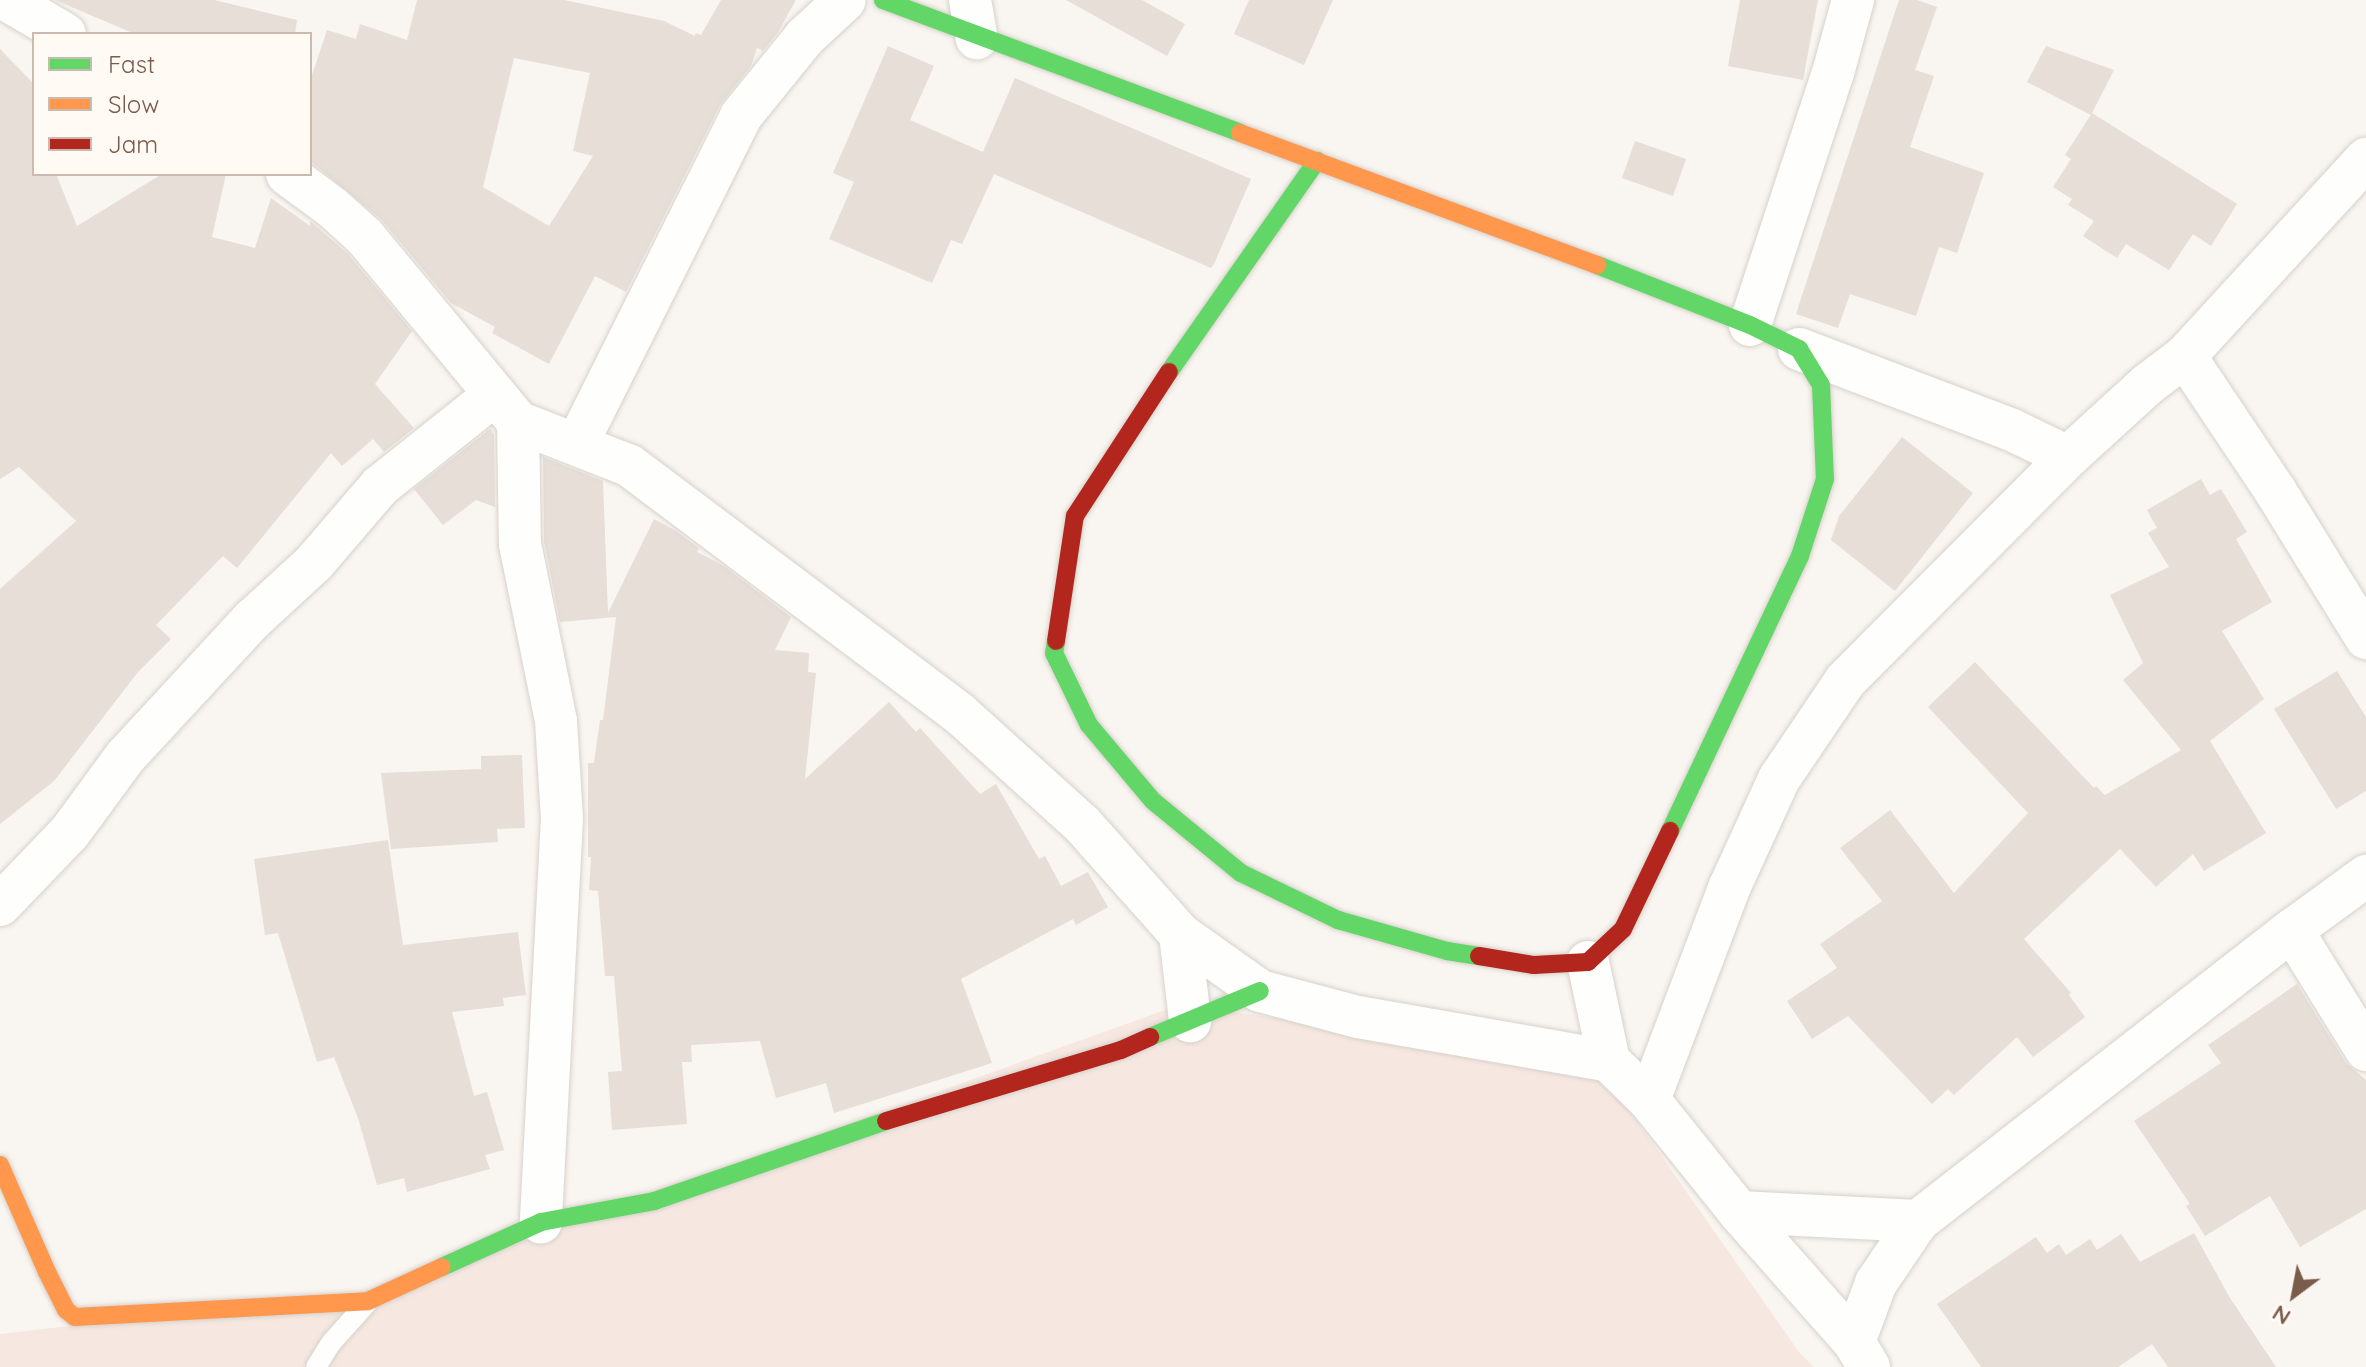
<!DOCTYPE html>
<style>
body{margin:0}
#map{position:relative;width:2366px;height:1367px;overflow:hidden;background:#f9f5f0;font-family:Quicksand,sans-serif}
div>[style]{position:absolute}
.commercial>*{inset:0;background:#f6e8e1}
.building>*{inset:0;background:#e6ded7}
.roads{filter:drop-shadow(0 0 2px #d7d1cb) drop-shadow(0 0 2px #d7d1cb)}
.lane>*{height:20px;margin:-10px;padding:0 10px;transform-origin:10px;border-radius:10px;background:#fefefd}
.street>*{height:42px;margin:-21px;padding:0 21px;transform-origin:21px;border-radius:21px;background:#fefefd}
.fast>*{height:18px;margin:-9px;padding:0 9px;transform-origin:9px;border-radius:9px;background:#63d668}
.slow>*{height:18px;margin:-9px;padding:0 9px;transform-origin:9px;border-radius:9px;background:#ff974d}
.jam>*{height:18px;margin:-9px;padding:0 9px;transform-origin:9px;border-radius:9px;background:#b3261e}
span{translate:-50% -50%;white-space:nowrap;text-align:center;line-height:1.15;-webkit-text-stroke:8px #fffaf3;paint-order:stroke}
.legend{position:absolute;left:32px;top:32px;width:280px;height:144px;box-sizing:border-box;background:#fffaf3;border:2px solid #cabbb1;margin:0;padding:10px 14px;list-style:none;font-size:24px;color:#7a5c4d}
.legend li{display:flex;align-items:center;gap:16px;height:40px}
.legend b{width:40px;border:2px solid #cabbb1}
.north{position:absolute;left:2254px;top:1255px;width:80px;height:80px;-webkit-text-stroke:6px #fffaf3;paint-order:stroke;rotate:212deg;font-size:22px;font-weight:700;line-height:32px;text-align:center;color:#7a5c4d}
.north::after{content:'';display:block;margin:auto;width:28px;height:36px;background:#7a5c4d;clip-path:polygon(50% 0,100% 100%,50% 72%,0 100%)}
</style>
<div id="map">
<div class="commercial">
<i style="clip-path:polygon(1179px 1005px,1594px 1060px,1799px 1352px,1814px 1367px,0 1367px,0 1334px,389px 1289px)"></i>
</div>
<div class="building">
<i style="clip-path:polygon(55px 0,214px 0,297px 20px,295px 34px,135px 34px)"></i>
<i style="clip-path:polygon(evenodd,417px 0,564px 0,664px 21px,695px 36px,696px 33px,701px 35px,721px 0,796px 0,778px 32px,763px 51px,757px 48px,751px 66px,720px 105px,626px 292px,595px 276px,549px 364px,492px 333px,495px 327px,451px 303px,381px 219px,310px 161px,310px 81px,327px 30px,356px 39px,360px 24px,407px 40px,417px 0,514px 58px,590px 73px,573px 151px,593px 156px,549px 226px,483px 187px,514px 58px)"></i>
<i style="clip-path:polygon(1066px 0,1142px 0,1185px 24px,1167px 56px)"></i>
<i style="clip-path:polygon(1249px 0,1333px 0,1304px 65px,1234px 34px)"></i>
<i style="clip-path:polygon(1740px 0,1818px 0,1803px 80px,1728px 66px)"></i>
<i style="clip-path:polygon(1899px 0,1917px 0,1937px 7px,1915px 70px,1934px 76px,1910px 147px,1984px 173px,1957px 253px,1939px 247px,1916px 316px,1850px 294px,1838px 328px,1796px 314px)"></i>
<i style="clip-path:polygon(888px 46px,934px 66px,910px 120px,983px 152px,1015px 78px,1251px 179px,1214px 264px,1211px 268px,994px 174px,962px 244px,951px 240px,932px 283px,829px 239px,854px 182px,833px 173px)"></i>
<i style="clip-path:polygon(2046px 46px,2114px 70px,2091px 115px,2027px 82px)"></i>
<i style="clip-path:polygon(0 49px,34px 84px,34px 174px,56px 174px,77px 226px,162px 174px,226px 174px,212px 237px,255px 248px,271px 198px,310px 226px,310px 221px,348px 254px,412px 331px,375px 384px,414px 428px,384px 452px,373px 439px,342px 466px,331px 453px,237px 568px,223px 556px,156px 625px,171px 639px,138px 672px,54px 781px,0 824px,0 589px,76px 521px,19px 467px,0 479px)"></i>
<i style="clip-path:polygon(2092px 113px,2237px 204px,2211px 246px,2193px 234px,2169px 270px,2126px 244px,2117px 258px,2083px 236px,2094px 221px,2068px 205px,2072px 199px,2053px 187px,2071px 159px,2065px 155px)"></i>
<i style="clip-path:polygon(1635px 141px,1686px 159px,1673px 196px,1622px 178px)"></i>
<i style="clip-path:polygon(490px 429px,494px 434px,495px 507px,476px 500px,443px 525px,414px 489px)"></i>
<i style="clip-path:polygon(1902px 437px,1973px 493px,1895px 591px,1831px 540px,1839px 516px)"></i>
<i style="clip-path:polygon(543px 457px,603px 481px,608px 613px,654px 519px,676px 531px,699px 548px,697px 552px,724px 566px,791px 617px,775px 650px,809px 653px,808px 672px,816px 673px,805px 779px,889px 702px,916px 732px,920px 728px,980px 794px,996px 784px,1039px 859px,1045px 856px,1061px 886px,1088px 872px,1108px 907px,1076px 925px,1073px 919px,961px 979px,992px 1063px,834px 1113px,826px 1083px,776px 1098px,760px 1041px,691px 1045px,692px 1062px,682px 1062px,687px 1124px,612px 1130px,608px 1072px,622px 1071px,614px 976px,605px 976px,598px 891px,589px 890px,591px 857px,588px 857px,588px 763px,594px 763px,600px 720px,603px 720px,616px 617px,560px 622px,544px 541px)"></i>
<i style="clip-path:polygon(2201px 479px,2210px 495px,2221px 489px,2247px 532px,2236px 539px,2272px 602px,2222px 631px,2264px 699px,2210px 741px,2266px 833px,2204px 871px,2193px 854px,2156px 887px,2120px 849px,2024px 939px,2071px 993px,2069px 995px,2085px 1017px,2033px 1057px,2017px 1037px,1954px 1095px,1948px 1089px,1932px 1104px,1848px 1016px,1812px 1039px,1787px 1001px,1837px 968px,1820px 944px,1882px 901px,1840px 848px,1890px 810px,1954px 893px,2028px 813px,1928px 707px,1975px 662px,2094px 788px,2096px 786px,2105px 795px,2181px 750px,2123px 680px,2143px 663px,2110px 595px,2169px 567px,2148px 533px,2157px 528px,2147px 510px)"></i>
<i style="clip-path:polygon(2337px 671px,2366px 717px,2366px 791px,2336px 809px,2274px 709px)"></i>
<i style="clip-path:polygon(522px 755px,525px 828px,497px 829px,498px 842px,391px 849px,381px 773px,481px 769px,481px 756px)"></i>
<i style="clip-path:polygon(388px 840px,403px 945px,518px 932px,526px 995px,503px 998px,504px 1006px,452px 1012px,474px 1096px,487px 1092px,504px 1150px,485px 1155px,490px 1169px,407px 1192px,404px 1178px,377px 1185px,358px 1118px,334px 1057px,317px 1062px,278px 933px,265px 935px,254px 859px)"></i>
<i style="clip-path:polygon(2297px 984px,2346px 1063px,2366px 1080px,2366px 1209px,2300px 1247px,2270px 1196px,2205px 1236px,2186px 1206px,2190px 1204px,2134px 1121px,2221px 1063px,2208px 1045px)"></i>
<i style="clip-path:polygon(2194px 1233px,2230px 1298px,2276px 1367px,2168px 1367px,2152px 1344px,2118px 1367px,1981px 1367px,1937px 1304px,2036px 1237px,2047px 1253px,2059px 1244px,2066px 1255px,2090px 1239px,2097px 1250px,2121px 1234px,2140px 1262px)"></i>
</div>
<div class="roads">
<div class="lane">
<i style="left:316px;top:1367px;width:28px;rotate:-58deg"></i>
<i style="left:331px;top:1343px;width:52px;rotate:-48.1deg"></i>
</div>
<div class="street">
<i style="left:7px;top:0;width:67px;rotate:30.4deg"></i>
<i style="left:970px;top:0;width:39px;rotate:80deg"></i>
<i style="left:287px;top:174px;width:57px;rotate:36.5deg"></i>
<i style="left:333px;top:208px;width:43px;rotate:42.2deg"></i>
<i style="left:365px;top:237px;width:240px;rotate:50.4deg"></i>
<i style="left:518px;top:422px;width:120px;rotate:21.4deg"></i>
<i style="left:630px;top:466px;width:411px;rotate:36.9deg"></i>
<i style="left:959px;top:713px;width:166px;rotate:42.1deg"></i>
<i style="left:1082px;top:824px;width:147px;rotate:48.3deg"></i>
<i style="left:1180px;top:934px;width:98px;rotate:35.5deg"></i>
<i style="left:1260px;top:991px;width:101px;rotate:14.9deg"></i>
<i style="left:1358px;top:1017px;width:255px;rotate:9.9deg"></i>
<i style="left:1609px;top:1061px;width:56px;rotate:44.3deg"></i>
<i style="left:1649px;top:1100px;width:144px;rotate:51.2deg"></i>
<i style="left:1739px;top:1212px;width:174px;rotate:48.5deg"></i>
<i style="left:1854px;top:1342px;width:29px;rotate:59deg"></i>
<i style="left:1750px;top:325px;width:265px;rotate:-71.8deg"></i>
<i style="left:1833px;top:73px;width:76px;rotate:-74.7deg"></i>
<i style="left:1799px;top:349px;width:226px;rotate:20.8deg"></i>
<i style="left:2010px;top:429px;width:64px;rotate:25.8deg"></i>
<i style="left:2185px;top:356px;width:164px;rotate:56.2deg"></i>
<i style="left:2276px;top:492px;width:172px;rotate:58.3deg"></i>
<i style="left:518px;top:422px;width:122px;rotate:89.1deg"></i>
<i style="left:520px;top:544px;width:181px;rotate:78.5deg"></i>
<i style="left:556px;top:721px;width:97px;rotate:86.5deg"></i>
<i style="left:562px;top:818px;width:405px;rotate:93deg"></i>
<i style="left:578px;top:442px;width:364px;rotate:-63.4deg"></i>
<i style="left:741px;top:116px;width:102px;rotate:-51deg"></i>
<i style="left:805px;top:37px;width:54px;rotate:-42.8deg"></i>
<i style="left:0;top:905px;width:101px;rotate:-46.2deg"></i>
<i style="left:70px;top:832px;width:93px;rotate:-53.7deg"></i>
<i style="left:125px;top:757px;width:187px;rotate:-47.2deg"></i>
<i style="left:252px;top:620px;width:84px;rotate:-42.6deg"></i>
<i style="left:314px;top:563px;width:101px;rotate:-49.4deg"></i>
<i style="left:380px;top:486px;width:144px;rotate:-38.5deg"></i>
<i style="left:2292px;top:930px;width:141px;rotate:58.3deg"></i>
<i style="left:1180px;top:934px;width:88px;rotate:83.4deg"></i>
<i style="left:1588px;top:962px;width:101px;rotate:78deg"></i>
<i style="left:1649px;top:1100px;width:229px;rotate:-69.3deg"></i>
<i style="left:1730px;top:886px;width:118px;rotate:-65.4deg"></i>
<i style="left:1779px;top:779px;width:118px;rotate:-56deg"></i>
<i style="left:1845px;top:681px;width:316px;rotate:-45.1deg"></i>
<i style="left:2068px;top:457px;width:108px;rotate:-42.4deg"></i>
<i style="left:2148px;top:384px;width:46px;rotate:-37.1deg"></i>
<i style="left:2185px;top:356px;width:268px;rotate:-47.4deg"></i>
<i style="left:1739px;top:1212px;width:179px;rotate:2.9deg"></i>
<i style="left:1854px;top:1342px;width:63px;rotate:-69.6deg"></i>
<i style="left:1876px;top:1283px;width:75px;rotate:-55.9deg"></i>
<i style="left:1918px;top:1221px;width:474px;rotate:-37.9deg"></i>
<i style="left:2292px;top:930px;width:92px;rotate:-36.1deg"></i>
</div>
<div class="fast">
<i style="left:883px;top:0;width:381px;rotate:20.4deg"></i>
<i style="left:1597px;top:265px;width:164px;rotate:21.4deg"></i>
<i style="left:1750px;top:325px;width:55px;rotate:26.1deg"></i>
<i style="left:1799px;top:349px;width:42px;rotate:58.6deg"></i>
<i style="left:1821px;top:385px;width:94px;rotate:87.6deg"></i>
<i style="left:1825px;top:479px;width:81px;rotate:108deg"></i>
<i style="left:1800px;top:556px;width:304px;rotate:115.3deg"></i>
<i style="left:1169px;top:372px;width:258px;rotate:-55deg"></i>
<i style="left:1056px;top:641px;width:12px;rotate:99deg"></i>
<i style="left:1054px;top:653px;width:80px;rotate:64.1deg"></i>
<i style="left:1089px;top:725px;width:99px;rotate:49.9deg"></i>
<i style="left:1153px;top:801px;width:114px;rotate:39.3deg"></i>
<i style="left:1241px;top:873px;width:108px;rotate:25.9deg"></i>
<i style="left:1338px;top:920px;width:113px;rotate:15.9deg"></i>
<i style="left:1447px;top:951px;width:32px;rotate:9deg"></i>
<i style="left:1150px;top:1037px;width:119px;rotate:-22.7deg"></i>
<i style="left:442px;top:1267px;width:109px;rotate:-24.4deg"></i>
<i style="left:541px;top:1222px;width:115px;rotate:-10.5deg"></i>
<i style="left:654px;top:1201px;width:245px;rotate:-19deg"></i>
</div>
<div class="slow">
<i style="left:1240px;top:133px;width:381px;rotate:20.3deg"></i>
<i style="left:0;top:1165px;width:117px;rotate:66.3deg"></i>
<i style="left:47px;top:1272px;width:42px;rotate:63.4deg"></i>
<i style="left:66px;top:1310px;width:11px;rotate:38deg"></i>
<i style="left:75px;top:1317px;width:293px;rotate:-3.1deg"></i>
<i style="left:368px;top:1301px;width:81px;rotate:-24.7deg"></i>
</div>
<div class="jam">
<i style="left:1056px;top:641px;width:126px;rotate:-81.4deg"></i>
<i style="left:1075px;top:516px;width:172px;rotate:-56.9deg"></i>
<i style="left:1479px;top:956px;width:56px;rotate:9.3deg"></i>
<i style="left:1534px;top:965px;width:54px;rotate:-3.2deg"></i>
<i style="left:1588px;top:962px;width:48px;rotate:-43.3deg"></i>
<i style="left:1623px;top:929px;width:109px;rotate:-64.4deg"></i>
<i style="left:886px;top:1121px;width:245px;rotate:-16.8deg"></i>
<i style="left:1121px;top:1050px;width:32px;rotate:-24deg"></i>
</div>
</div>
<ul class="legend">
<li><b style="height:10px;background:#63d668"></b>Fast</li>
<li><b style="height:10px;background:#ff974d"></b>Slow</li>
<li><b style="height:10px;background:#b3261e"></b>Jam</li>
</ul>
<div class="north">N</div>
</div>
